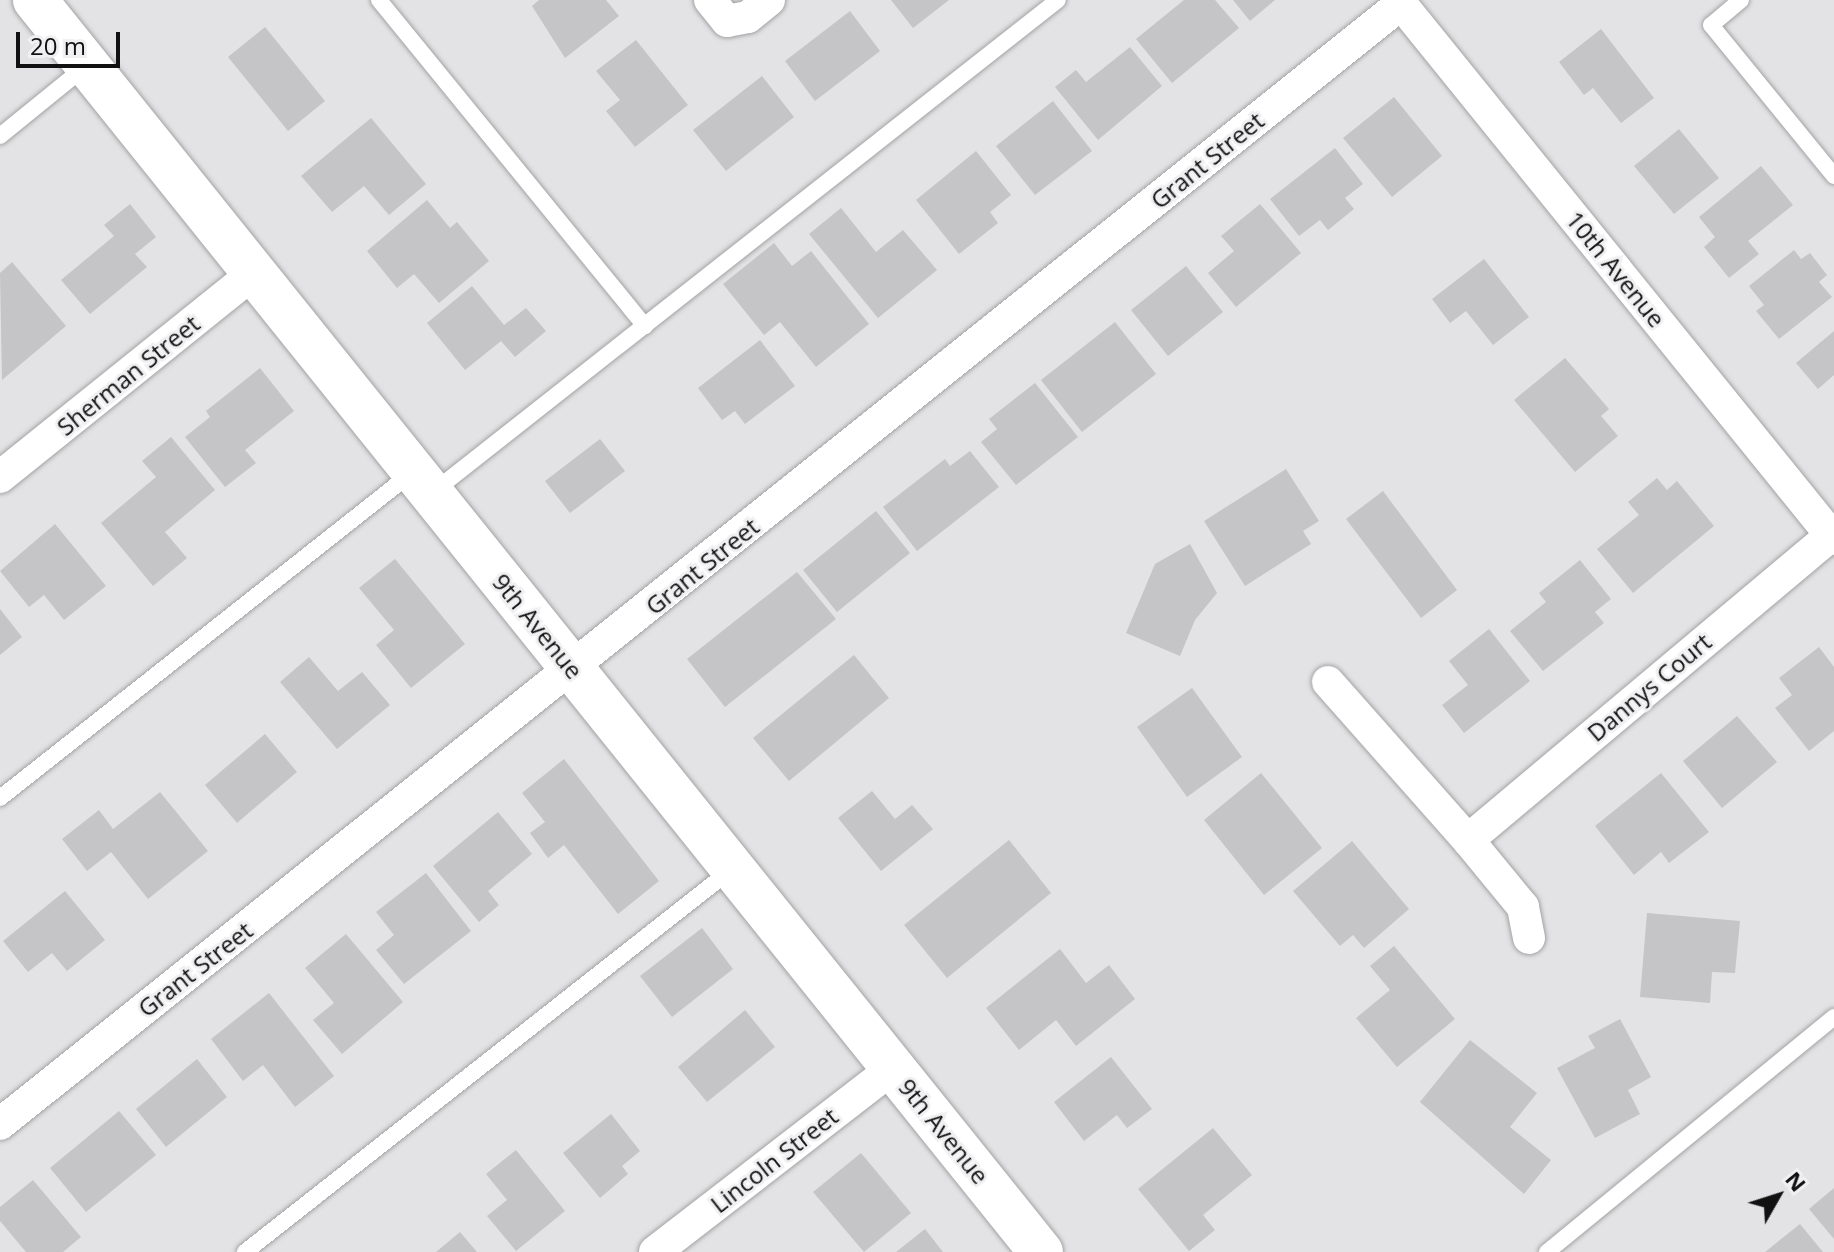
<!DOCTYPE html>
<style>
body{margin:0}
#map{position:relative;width:1834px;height:1252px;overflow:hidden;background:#e3e3e5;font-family:"Open Sans",sans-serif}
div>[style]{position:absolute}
.building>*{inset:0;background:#c5c4c6}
.roads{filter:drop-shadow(0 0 2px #a3a3a5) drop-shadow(0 0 2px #a3a3a5)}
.lane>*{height:16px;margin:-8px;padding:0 8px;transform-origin:8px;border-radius:8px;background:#fff}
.street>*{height:32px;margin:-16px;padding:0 16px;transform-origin:16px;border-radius:16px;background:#fff}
.secondary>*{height:44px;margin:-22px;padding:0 22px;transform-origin:22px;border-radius:22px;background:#fff}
span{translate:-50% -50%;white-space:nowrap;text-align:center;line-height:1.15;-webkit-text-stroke:6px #f0f0f2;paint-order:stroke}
.street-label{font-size:24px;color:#111}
.north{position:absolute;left:1738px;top:1156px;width:80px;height:80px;-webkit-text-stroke:6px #f0f0f2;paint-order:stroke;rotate:51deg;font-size:22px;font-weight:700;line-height:32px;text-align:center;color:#111}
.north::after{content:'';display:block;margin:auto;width:28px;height:36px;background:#111;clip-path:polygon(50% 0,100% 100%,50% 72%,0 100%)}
.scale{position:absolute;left:16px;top:32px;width:104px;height:36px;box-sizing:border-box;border:4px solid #111;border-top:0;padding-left:10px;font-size:24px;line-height:28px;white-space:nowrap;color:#111;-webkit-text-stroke:6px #f0f0f2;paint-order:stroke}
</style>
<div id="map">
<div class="building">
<i style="clip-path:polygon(539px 0,606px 0,619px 16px,565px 58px,532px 6px)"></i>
<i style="clip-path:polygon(891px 0,949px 0,913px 28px)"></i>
<i style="clip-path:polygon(1184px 0,1215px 0,1239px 28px,1172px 83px,1136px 39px)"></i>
<i style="clip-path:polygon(1233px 0,1275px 0,1250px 21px)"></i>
<i style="clip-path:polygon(850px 11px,880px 51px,815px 101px,785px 61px)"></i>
<i style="clip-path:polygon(265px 27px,325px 101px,288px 131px,228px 57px)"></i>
<i style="clip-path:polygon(1601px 29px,1654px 98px,1621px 123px,1593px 88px,1584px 95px,1559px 62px)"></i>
<i style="clip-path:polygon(636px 40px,688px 105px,635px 147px,606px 111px,620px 100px,596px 71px)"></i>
<i style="clip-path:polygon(1130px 47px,1162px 86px,1098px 140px,1055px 87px,1076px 70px,1086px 82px)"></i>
<i style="clip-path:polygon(762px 76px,794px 117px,726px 171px,693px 130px)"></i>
<i style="clip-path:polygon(1394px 97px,1442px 156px,1392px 197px,1343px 138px)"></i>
<i style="clip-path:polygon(1053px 101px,1092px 151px,1035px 195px,996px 146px)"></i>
<i style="clip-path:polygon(371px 118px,426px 184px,389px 215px,364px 186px,332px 212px,301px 176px)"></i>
<i style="clip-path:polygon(1679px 129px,1719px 178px,1674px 214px,1634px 166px)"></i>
<i style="clip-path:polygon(1335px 148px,1363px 184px,1345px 198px,1354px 209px,1328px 230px,1320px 220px,1299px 236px,1270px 199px)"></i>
<i style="clip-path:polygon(976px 151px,1011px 195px,990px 212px,998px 223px,959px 254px,916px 200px)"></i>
<i style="clip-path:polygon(1761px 166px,1793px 205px,1748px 241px,1759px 254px,1729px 278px,1704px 247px,1715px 237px,1699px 217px)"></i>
<i style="clip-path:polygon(427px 200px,450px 228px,457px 222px,489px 261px,439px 303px,414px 274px,397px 288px,367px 251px)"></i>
<i style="clip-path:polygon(130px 204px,156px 237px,135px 254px,147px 267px,90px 314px,61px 280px,114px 236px,104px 225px)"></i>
<i style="clip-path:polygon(1260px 204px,1301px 253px,1236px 307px,1208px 273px,1234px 251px,1221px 236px)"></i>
<i style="clip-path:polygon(841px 208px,876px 252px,903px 230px,937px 270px,878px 318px,809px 234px)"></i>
<i style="clip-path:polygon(774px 243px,792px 266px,811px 251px,869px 324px,816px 367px,780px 322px,764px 335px,723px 284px)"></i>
<i style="clip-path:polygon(1794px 250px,1801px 259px,1810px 253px,1827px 275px,1819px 282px,1832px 297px,1779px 339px,1756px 311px,1764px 305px,1749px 286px)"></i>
<i style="clip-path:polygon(1484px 259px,1529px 317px,1493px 345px,1466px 311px,1450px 323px,1432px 299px)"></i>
<i style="clip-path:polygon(12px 262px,66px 326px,2px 380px,0 273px)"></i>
<i style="clip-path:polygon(1186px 266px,1223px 312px,1168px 356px,1131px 310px)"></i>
<i style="clip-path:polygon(472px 286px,504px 325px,526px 308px,546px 331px,515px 357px,501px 341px,465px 370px,427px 323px)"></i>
<i style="clip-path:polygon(1115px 322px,1156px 374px,1082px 432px,1041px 380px)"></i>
<i style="clip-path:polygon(1834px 331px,1834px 375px,1818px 389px,1796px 363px)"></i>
<i style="clip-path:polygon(760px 340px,795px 386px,745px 424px,735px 411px,722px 420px,698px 388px)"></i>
<i style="clip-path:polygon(1565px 358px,1609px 409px,1601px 416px,1618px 436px,1575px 472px,1514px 400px)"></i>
<i style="clip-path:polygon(260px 368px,294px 411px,245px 450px,256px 463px,225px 487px,185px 437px,210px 417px,206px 411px)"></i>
<i style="clip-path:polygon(1035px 383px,1078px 437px,1016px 485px,981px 442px,997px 429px,989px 419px)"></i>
<i style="clip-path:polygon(171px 437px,215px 490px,165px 532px,187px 558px,153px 586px,101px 523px,156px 477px,142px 461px)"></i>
<i style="clip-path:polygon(600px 439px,625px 471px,570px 513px,545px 481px)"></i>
<i style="clip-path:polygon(970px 451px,999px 487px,917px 551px,883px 507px,945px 459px,950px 466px)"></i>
<i style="clip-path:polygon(1286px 469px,1319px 521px,1303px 531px,1311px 544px,1245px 586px,1204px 521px)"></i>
<i style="clip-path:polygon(1657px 478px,1667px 490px,1677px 481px,1714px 526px,1633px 593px,1597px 549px,1639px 515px,1628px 502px)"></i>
<i style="clip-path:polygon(1383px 491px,1457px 590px,1421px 618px,1346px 519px)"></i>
<i style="clip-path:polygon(876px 511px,910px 553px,837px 612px,803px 570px)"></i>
<i style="clip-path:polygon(55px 524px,106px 586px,64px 620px,44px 595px,29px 607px,0 571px)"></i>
<i style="clip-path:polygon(1190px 544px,1217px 593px,1195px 620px,1180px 656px,1126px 633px,1155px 564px)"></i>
<i style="clip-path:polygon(395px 559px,465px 644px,411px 688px,376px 645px,394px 630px,359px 588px)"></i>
<i style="clip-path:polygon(1580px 560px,1611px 599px,1595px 612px,1604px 623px,1543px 671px,1510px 631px,1546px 602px,1539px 593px)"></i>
<i style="clip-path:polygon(797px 572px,836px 619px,725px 707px,687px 659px)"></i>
<i style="clip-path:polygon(0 609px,22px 637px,0 655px)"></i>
<i style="clip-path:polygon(1489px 629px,1530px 681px,1464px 733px,1442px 705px,1468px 685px,1449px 661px)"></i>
<i style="clip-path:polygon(1819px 647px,1834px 667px,1834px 731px,1809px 751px,1775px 708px,1792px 695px,1779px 678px)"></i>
<i style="clip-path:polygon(854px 655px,889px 698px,789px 781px,753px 738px)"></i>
<i style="clip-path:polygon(309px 657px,338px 691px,362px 672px,390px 705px,337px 749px,280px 682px)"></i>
<i style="clip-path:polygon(1192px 688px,1242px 757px,1187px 797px,1137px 727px)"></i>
<i style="clip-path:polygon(1737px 716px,1777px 762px,1722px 808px,1683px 761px)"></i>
<i style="clip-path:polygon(265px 734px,297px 772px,237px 823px,205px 785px)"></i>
<i style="clip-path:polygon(564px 759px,659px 881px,618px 914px,564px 845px,548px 858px,530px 833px,545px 822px,522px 793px)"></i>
<i style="clip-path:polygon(1261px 773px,1322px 848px,1264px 895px,1204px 820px)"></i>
<i style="clip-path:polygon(1661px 773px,1709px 832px,1669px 863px,1661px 852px,1634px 875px,1595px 826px)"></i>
<i style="clip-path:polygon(872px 791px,895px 819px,912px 805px,933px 829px,881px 871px,838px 818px)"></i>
<i style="clip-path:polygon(160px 792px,208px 851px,148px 899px,111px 852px,87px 871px,62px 839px,99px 810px,113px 829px)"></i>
<i style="clip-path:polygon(498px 812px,532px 854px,488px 891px,499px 905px,479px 922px,433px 866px)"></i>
<i style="clip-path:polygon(1009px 840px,1051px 893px,947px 978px,904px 925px)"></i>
<i style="clip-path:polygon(1352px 841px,1409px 909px,1364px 948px,1353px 935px,1340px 946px,1293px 891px)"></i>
<i style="clip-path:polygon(426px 873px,471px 931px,404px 984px,376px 950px,394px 935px,376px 912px)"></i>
<i style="clip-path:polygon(65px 891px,105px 940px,67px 971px,52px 953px,28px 972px,3px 941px)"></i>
<i style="clip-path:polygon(1647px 913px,1740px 921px,1735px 973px,1712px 972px,1710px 1003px,1640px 997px)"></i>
<i style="clip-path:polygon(702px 928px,733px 969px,672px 1017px,640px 976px)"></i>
<i style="clip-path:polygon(346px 934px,403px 1002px,342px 1054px,313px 1020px,334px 1003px,305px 968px)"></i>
<i style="clip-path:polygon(1394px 946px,1455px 1019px,1397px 1067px,1356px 1018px,1390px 990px,1370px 966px)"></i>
<i style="clip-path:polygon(1060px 949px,1086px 983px,1109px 965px,1135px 999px,1076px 1046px,1056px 1020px,1019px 1050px,986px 1008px)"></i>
<i style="clip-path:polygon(269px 993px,334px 1076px,295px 1107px,263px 1065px,243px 1081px,211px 1039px)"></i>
<i style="clip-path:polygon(745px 1010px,775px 1047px,707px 1102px,678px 1067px)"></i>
<i style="clip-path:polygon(1620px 1019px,1651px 1077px,1628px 1090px,1640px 1114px,1595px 1138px,1557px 1068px,1595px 1048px,1588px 1036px)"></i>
<i style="clip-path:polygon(1470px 1040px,1537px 1093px,1510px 1127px,1551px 1160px,1524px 1194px,1420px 1102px)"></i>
<i style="clip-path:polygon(1111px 1057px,1152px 1109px,1127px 1128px,1117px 1115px,1084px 1141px,1054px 1102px)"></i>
<i style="clip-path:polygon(197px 1059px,227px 1097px,166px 1147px,136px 1109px)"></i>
<i style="clip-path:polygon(119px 1111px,156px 1155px,86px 1212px,50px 1168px)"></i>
<i style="clip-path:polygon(611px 1114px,640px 1151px,622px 1166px,628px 1174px,600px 1198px,563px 1153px)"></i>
<i style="clip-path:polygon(1213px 1128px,1252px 1175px,1203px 1215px,1215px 1230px,1189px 1251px,1138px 1189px)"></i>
<i style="clip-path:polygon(516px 1150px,565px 1211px,516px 1251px,487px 1216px,507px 1200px,486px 1174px)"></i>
<i style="clip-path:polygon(861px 1153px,911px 1213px,864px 1252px,813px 1192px)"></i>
<i style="clip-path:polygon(33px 1180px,81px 1237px,63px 1252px,26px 1252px,0 1221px,0 1207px)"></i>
<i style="clip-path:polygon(1834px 1188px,1834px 1239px,1809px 1209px)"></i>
<i style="clip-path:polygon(1800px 1224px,1823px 1252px,1765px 1252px)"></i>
<i style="clip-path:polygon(925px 1229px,943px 1252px,896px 1252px)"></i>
<i style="clip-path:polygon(460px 1232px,477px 1252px,436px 1252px)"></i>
</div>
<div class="roads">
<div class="lane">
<i style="left:379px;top:0;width:421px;rotate:50.8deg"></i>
<i style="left:1741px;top:0;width:39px;rotate:140deg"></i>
<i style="left:1711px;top:25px;width:195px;rotate:50.8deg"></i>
<i style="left:0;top:136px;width:111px;rotate:-39.1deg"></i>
<i style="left:433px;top:492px;width:795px;rotate:-38.21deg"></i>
<i style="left:0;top:798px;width:526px;rotate:-38.29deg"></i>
<i style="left:245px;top:1252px;width:620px;rotate:-38.18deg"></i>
<i style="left:1547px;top:1252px;width:371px;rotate:-39.3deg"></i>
</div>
<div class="street">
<i style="left:710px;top:0;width:27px;rotate:51deg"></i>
<i style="left:727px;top:21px;width:21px;rotate:-11deg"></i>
<i style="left:748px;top:17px;width:27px;rotate:-39deg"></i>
<i style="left:1398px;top:0;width:693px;rotate:51.03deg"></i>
<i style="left:0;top:477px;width:326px;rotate:-38.8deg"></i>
<i style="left:1328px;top:682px;width:211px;rotate:48.5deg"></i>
<i style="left:1529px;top:938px;width:32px;rotate:-101deg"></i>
<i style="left:1523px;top:907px;width:87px;rotate:-129.4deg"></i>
<i style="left:1468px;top:840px;width:474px;rotate:-40deg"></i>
<i style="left:0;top:1124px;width:1794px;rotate:-38.64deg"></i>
<i style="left:655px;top:1252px;width:301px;rotate:-37.7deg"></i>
</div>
<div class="secondary">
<i style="left:35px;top:0;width:1606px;rotate:51.22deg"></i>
</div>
</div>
<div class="street-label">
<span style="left:1207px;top:160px;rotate:-39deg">Grant Street</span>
<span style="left:1616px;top:269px;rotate:51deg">10th Avenue</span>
<span style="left:128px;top:375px;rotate:-39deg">Sherman Street</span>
<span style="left:702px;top:566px;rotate:-39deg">Grant Street</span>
<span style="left:538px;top:626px;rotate:51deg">9th Avenue</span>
<span style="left:1649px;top:687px;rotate:-40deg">Dannys Court</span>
<span style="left:195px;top:969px;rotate:-38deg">Grant Street</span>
<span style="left:944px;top:1131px;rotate:51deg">9th Avenue</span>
<span style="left:774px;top:1160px;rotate:-38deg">Lincoln Street</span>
</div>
<div class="north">N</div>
<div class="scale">20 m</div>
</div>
